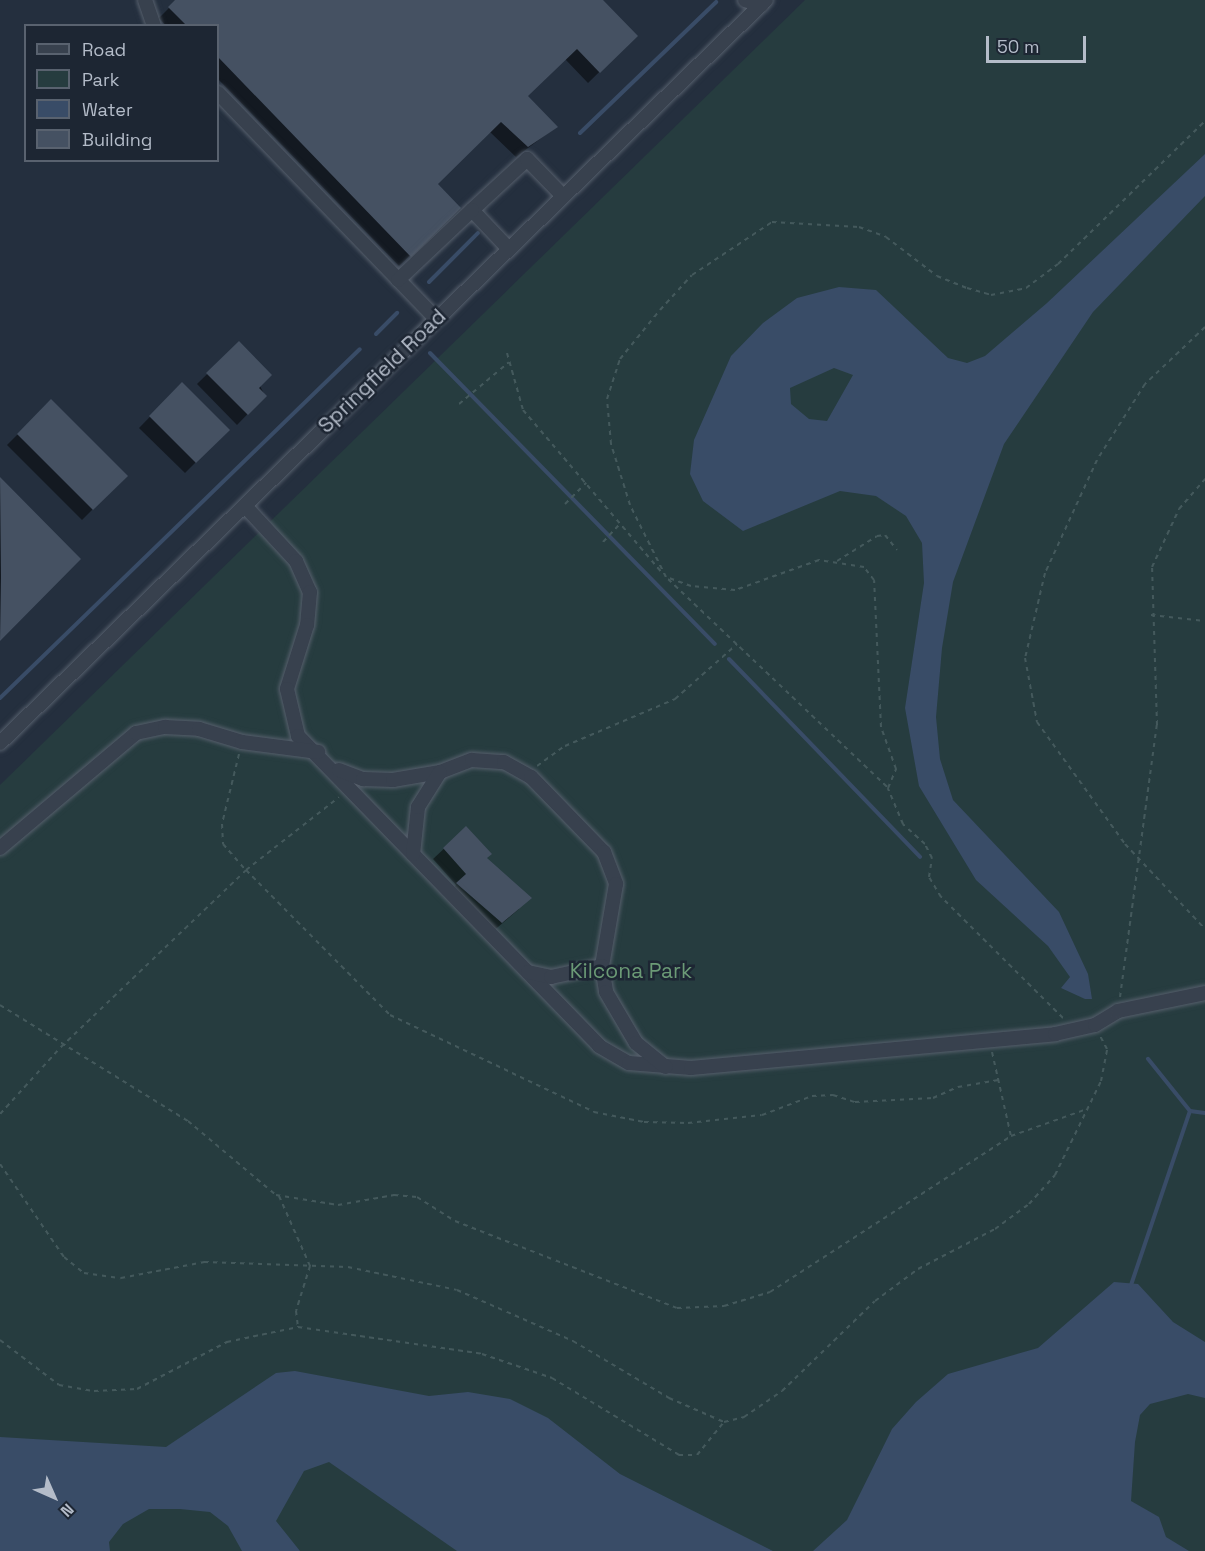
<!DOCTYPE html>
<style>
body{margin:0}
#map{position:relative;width:1205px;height:1551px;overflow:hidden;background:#242f3e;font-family:"Space Grotesk",sans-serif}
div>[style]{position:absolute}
.green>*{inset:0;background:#263c3f}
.water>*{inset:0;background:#394c67}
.shadow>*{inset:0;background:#0007}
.stream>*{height:4px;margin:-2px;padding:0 2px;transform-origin:2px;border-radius:2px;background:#394c67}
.building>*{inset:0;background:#455162}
.path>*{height:2px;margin-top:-1px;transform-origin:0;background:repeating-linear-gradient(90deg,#44595c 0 4.5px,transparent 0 9px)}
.roads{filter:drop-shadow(0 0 2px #565f6c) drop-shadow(0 0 2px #565f6c)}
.minor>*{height:14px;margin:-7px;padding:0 7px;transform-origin:7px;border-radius:7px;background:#38414e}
span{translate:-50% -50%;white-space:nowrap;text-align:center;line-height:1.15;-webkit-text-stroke:5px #1d2633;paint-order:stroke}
.street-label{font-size:21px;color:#b4bcc9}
.park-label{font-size:21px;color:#6b9a76}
.legend{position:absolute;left:24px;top:24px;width:195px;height:138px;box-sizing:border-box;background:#1d2633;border:2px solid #59626f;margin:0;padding:8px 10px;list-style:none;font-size:18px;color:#b4bcc9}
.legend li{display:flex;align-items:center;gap:12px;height:30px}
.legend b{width:30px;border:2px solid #59626f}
.north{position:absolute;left:24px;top:1467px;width:60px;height:60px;-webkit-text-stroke:4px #1d2633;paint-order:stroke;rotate:135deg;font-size:16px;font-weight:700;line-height:24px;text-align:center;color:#b4bcc9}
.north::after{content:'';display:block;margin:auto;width:21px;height:27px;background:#b4bcc9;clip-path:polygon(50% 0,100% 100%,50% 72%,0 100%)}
.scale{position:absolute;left:986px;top:36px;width:100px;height:27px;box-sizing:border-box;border:3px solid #b4bcc9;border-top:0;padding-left:8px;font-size:18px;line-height:21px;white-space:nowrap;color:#b4bcc9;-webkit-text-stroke:4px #1d2633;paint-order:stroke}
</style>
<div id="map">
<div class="green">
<i style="clip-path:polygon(805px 0,1205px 0,1205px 1551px,0 1551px,0 785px)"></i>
</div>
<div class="water">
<i style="clip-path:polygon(evenodd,1205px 154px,1205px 196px,1093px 312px,1004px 444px,953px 582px,942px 648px,936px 717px,940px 759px,953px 800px,1059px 912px,1088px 974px,1092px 999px,1085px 999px,1061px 988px,1070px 977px,1048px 946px,976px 880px,919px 786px,905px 708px,924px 583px,922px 543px,906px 516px,876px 496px,840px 491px,743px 531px,703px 501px,690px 474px,694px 440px,731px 356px,763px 323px,797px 298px,839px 287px,876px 290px,948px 358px,967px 363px,985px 356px,1047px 303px,1205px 154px,834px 368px,853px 375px,827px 421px,809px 419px,791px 404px,790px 388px,834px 368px)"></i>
<i style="clip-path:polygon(1114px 1282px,1138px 1284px,1173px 1322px,1205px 1342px,1205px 1398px,1188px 1394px,1150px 1404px,1140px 1415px,1135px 1442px,1131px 1501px,1159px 1517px,1166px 1537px,1189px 1551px,813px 1551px,847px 1520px,892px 1429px,916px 1402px,948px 1374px,1038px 1348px)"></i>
<i style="clip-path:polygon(295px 1371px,429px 1396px,468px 1392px,510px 1399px,548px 1418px,620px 1474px,773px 1551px,457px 1551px,329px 1462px,304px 1471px,276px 1521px,300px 1551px,242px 1551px,228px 1526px,210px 1512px,180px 1509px,149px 1509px,123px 1524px,109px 1542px,110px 1551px,0 1551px,0 1437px,166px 1447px,276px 1373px)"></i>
</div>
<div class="shadow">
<i style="clip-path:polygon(177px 0,601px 0,636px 36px,588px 83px,565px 59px,526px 96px,556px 127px,516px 157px,490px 132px,436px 184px,459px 208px,399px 266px,218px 79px,218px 26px,166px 26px,159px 18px)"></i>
<i style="clip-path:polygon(239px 343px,265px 396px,237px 425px,197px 384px)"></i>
<i style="clip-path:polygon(182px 384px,228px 430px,185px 473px,139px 428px)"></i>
<i style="clip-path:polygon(51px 401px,126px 476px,82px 520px,7px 445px)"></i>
<i style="clip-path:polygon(0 479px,79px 559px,0 639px)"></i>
<i style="clip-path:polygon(466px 828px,519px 909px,491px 933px,447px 895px,456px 885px,433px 859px)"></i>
</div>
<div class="stream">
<i style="left:580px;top:133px;width:189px;rotate:-43.9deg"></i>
<i style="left:429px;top:282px;width:69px;rotate:-45deg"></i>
<i style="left:376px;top:334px;width:30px;rotate:-45deg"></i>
<i style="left:430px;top:353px;width:407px;rotate:45.6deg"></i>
<i style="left:729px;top:659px;width:275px;rotate:46deg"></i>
<i style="left:0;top:698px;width:501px;rotate:-44.11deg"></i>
<i style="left:1190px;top:1111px;width:15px;rotate:8deg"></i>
<i style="left:1130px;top:1288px;width:187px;rotate:-71.3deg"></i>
<i style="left:1190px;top:1111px;width:67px;rotate:-128.9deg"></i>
</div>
<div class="building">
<i style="clip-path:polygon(175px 0,603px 0,638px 36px,600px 73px,577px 49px,528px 96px,558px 127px,528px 147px,501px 122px,438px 184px,461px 208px,411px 257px,218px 57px,218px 26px,187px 26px,168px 7px)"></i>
<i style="clip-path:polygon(239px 341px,272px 375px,259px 388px,267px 396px,248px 415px,206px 373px)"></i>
<i style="clip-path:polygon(182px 382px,230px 430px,196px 463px,149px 416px)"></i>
<i style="clip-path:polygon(51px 399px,128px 476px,93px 510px,17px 434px)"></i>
<i style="clip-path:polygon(0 477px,81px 559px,0 641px,1px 577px)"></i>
<i style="clip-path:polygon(466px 826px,492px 854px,487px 858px,532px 898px,502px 923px,456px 883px,466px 874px,443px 848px)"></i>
</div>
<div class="path">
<i style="left:1205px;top:327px;width:83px;rotate:136.5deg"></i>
<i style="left:1145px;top:384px;width:90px;rotate:122.3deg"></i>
<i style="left:1097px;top:460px;width:124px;rotate:114.7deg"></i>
<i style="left:1045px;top:573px;width:87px;rotate:103.2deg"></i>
<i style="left:1025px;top:658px;width:65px;rotate:79.4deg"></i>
<i style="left:1037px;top:722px;width:150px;rotate:54.2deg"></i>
<i style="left:1125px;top:844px;width:117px;rotate:46.7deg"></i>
<i style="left:507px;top:353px;width:59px;rotate:74.3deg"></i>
<i style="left:523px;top:410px;width:214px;rotate:49.5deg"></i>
<i style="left:459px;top:404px;width:65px;rotate:-40deg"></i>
<i style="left:565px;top:504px;width:30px;rotate:-45deg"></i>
<i style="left:603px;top:542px;width:25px;rotate:-47deg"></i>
<i style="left:837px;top:561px;width:47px;rotate:-32deg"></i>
<i style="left:877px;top:536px;width:8px;rotate:-7deg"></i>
<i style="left:885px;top:535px;width:19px;rotate:51deg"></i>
<i style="left:668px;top:579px;width:303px;rotate:43.5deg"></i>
<i style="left:1151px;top:615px;width:54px;rotate:6.3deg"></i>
<i style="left:239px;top:754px;width:72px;rotate:103.7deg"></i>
<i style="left:222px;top:824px;width:20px;rotate:87deg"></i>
<i style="left:223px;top:844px;width:35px;rotate:49deg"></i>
<i style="left:246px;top:870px;width:204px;rotate:45.2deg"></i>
<i style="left:390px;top:1015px;width:226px;rotate:25.4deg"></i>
<i style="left:594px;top:1112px;width:51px;rotate:11.3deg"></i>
<i style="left:644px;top:1122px;width:44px;rotate:1.3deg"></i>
<i style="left:688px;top:1123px;width:74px;rotate:-6.2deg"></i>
<i style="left:762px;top:1115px;width:53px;rotate:-20.8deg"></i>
<i style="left:812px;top:1096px;width:21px;rotate:-3deg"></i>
<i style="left:833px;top:1095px;width:23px;rotate:18deg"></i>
<i style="left:855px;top:1102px;width:78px;rotate:-2.9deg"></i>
<i style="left:933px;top:1098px;width:27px;rotate:-24deg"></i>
<i style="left:958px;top:1087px;width:41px;rotate:-9.9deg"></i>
<i style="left:537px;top:766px;width:34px;rotate:-36deg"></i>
<i style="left:565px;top:746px;width:120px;rotate:-23.1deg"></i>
<i style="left:675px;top:699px;width:83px;rotate:-41.6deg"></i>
<i style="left:1120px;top:997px;width:275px;rotate:-82.3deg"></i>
<i style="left:1157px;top:725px;width:158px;rotate:-91.8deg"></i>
<i style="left:1152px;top:567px;width:64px;rotate:-65deg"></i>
<i style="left:1179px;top:509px;width:40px;rotate:-49deg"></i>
<i style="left:0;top:1005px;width:221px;rotate:31.7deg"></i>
<i style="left:188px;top:1121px;width:115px;rotate:40.1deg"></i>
<i style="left:276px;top:1195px;width:63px;rotate:9.2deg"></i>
<i style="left:338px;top:1205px;width:57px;rotate:-10.1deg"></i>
<i style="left:394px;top:1195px;width:23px;rotate:5deg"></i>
<i style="left:417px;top:1197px;width:45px;rotate:32.3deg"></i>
<i style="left:455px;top:1221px;width:238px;rotate:21.4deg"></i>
<i style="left:677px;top:1308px;width:47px;rotate:-2.4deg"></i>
<i style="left:724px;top:1306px;width:48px;rotate:-16.9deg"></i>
<i style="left:770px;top:1292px;width:287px;rotate:-32.9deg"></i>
<i style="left:1011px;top:1136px;width:81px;rotate:-19.6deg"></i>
<i style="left:1063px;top:1018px;width:172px;rotate:-135.2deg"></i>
<i style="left:941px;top:897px;width:23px;rotate:-121deg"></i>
<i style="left:929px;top:877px;width:19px;rotate:-81deg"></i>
<i style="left:932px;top:858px;width:16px;rotate:-117deg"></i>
<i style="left:925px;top:844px;width:30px;rotate:-138deg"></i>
<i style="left:903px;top:824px;width:39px;rotate:-113deg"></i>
<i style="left:888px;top:788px;width:21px;rotate:-67deg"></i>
<i style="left:896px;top:769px;width:45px;rotate:-109.7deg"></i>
<i style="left:881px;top:727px;width:147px;rotate:-92.7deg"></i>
<i style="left:874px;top:580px;width:16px;rotate:-128deg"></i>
<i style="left:864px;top:567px;width:46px;rotate:-171.2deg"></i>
<i style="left:819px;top:560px;width:89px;rotate:160.3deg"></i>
<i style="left:735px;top:590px;width:44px;rotate:-174.8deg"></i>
<i style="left:691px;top:586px;width:27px;rotate:-160deg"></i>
<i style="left:666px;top:577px;width:80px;rotate:-116.6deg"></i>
<i style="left:630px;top:505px;width:64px;rotate:-107.3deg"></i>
<i style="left:611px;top:444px;width:45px;rotate:-95.1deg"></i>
<i style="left:607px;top:399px;width:42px;rotate:-72deg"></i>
<i style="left:620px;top:359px;width:63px;rotate:-50.8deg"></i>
<i style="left:660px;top:310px;width:47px;rotate:-47.6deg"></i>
<i style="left:692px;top:275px;width:96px;rotate:-33.5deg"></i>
<i style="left:772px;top:222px;width:87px;rotate:3.3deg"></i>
<i style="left:859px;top:227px;width:29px;rotate:20deg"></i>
<i style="left:886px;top:237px;width:64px;rotate:37.4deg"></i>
<i style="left:937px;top:276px;width:32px;rotate:22deg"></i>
<i style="left:967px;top:288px;width:25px;rotate:16deg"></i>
<i style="left:991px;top:295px;width:36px;rotate:-11deg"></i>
<i style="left:1026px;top:288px;width:40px;rotate:-37deg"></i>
<i style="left:1058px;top:264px;width:205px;rotate:-44.2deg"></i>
<i style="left:992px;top:1052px;width:86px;rotate:77.3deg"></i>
<i style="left:0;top:1114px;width:91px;rotate:-47.7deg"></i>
<i style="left:61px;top:1047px;width:256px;rotate:-43.7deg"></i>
<i style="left:246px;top:870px;width:118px;rotate:-38.1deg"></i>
<i style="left:0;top:1164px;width:113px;rotate:55.5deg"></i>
<i style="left:64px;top:1257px;width:26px;rotate:39deg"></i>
<i style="left:84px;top:1273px;width:37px;rotate:8deg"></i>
<i style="left:121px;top:1278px;width:85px;rotate:-10.9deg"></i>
<i style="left:204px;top:1262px;width:144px;rotate:2deg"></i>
<i style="left:348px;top:1267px;width:111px;rotate:11.9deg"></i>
<i style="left:457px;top:1290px;width:127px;rotate:23.7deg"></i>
<i style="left:573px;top:1341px;width:112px;rotate:30.7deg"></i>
<i style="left:669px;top:1398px;width:60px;rotate:23.6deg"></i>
<i style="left:724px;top:1422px;width:21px;rotate:-14deg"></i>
<i style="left:744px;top:1417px;width:46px;rotate:-34.4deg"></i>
<i style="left:782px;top:1391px;width:129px;rotate:-44.1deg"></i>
<i style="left:875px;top:1301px;width:54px;rotate:-36.7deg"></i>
<i style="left:918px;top:1269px;width:87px;rotate:-27.5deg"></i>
<i style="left:995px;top:1229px;width:42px;rotate:-36.3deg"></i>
<i style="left:1029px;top:1204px;width:39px;rotate:-48deg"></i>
<i style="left:1055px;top:1175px;width:105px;rotate:-63.9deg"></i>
<i style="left:1101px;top:1081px;width:33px;rotate:-79deg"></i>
<i style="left:1107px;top:1049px;width:15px;rotate:-118deg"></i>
<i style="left:279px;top:1196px;width:77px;rotate:66.1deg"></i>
<i style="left:310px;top:1266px;width:47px;rotate:107.3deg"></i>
<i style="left:296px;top:1311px;width:16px;rotate:83deg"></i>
<i style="left:0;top:1340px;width:74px;rotate:37.3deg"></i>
<i style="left:59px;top:1385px;width:36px;rotate:10deg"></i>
<i style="left:94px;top:1391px;width:43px;rotate:-2.7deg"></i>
<i style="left:137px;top:1389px;width:102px;rotate:-27.6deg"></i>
<i style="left:227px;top:1342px;width:73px;rotate:-11.9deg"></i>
<i style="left:298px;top:1327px;width:186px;rotate:8.3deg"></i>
<i style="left:482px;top:1354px;width:74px;rotate:18.9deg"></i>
<i style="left:552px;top:1378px;width:149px;rotate:31.2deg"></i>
<i style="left:679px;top:1455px;width:18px"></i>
<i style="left:697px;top:1455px;width:43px;rotate:-50.7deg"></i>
</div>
<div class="roads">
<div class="minor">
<i style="left:145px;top:0;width:28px;rotate:71deg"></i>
<i style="left:745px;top:0;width:17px;rotate:17deg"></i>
<i style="left:218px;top:93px;width:314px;rotate:46deg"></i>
<i style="left:508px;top:248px;width:52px;rotate:-133.5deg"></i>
<i style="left:472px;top:210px;width:75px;rotate:-42.8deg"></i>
<i style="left:527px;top:159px;width:52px;rotate:45.8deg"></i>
<i style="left:398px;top:280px;width:102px;rotate:-43.4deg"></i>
<i style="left:245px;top:506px;width:75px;rotate:47.2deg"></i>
<i style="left:296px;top:561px;width:34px;rotate:66deg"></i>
<i style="left:310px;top:592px;width:33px;rotate:95deg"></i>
<i style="left:307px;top:625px;width:67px;rotate:107.4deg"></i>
<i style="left:287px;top:689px;width:48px;rotate:76.8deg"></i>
<i style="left:298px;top:736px;width:432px;rotate:45.8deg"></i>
<i style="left:599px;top:1046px;width:34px;rotate:30deg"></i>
<i style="left:629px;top:1063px;width:62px;rotate:4.6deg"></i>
<i style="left:691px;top:1068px;width:366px;rotate:-5.3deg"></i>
<i style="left:1055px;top:1034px;width:41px;rotate:-12.7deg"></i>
<i style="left:1095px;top:1025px;width:27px;rotate:-31deg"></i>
<i style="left:1118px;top:1011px;width:89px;rotate:-11.7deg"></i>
<i style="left:0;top:743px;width:1067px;rotate:-44.13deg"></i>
<i style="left:339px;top:770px;width:26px;rotate:21deg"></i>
<i style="left:363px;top:779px;width:30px;rotate:2deg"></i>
<i style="left:393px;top:780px;width:48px;rotate:-9.7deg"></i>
<i style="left:440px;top:772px;width:34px;rotate:-21deg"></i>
<i style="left:472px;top:760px;width:32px;rotate:4deg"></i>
<i style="left:504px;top:762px;width:31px;rotate:29deg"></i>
<i style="left:531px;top:777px;width:105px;rotate:45.8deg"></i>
<i style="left:604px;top:852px;width:34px;rotate:69deg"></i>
<i style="left:616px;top:884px;width:83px;rotate:99.7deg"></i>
<i style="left:602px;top:966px;width:26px;rotate:81deg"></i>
<i style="left:606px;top:992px;width:59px;rotate:59.5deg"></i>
<i style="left:636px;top:1043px;width:38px;rotate:39deg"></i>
<i style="left:0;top:848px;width:178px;rotate:-40.2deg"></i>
<i style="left:136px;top:733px;width:30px;rotate:-12deg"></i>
<i style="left:165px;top:727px;width:34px;rotate:3deg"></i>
<i style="left:199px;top:729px;width:45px;rotate:16.8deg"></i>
<i style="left:242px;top:742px;width:77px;rotate:7.5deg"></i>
<i style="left:413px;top:854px;width:47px;rotate:-83.9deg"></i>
<i style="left:418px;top:807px;width:41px;rotate:-57.8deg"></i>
<i style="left:528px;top:972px;width:24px;rotate:12deg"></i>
<i style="left:551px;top:977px;width:52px;rotate:-12.2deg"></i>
</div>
</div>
<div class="street-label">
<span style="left:382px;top:371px;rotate:-44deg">Springfield Road</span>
</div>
<div class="park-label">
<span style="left:631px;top:971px">Kilcona Park</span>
</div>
<ul class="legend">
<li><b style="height:8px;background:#38414e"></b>Road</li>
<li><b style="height:16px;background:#263c3f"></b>Park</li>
<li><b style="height:16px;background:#394c67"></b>Water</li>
<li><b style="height:16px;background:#455162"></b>Building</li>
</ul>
<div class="north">N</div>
<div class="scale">50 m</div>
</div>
